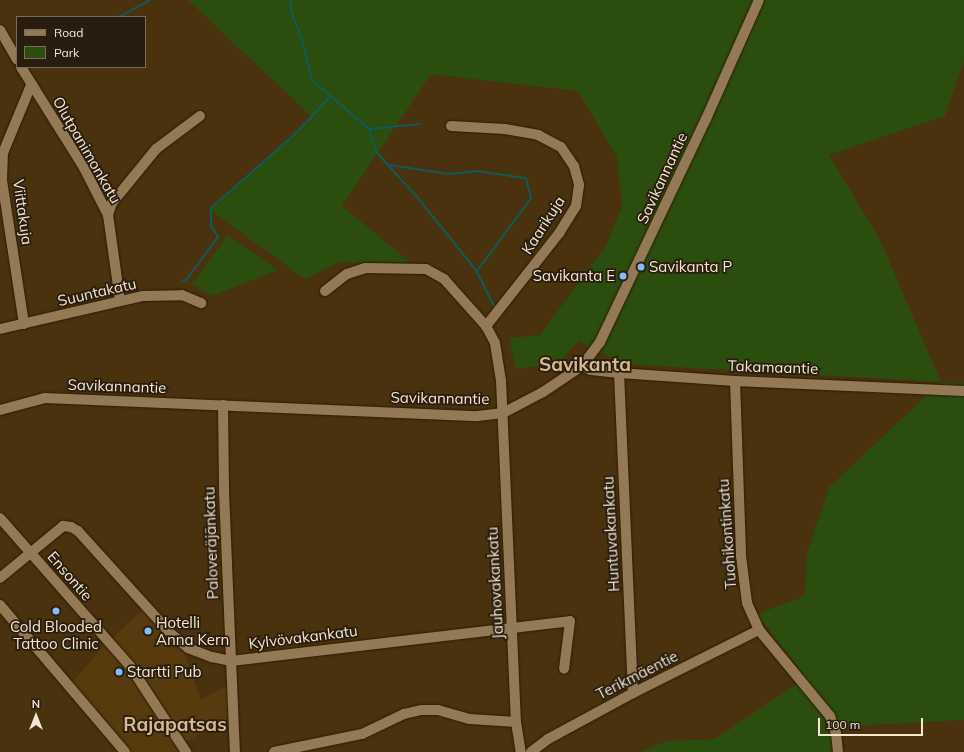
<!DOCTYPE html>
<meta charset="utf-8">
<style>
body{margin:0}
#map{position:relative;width:964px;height:752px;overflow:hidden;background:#4a320f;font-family:Mulish,sans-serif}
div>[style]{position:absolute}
.built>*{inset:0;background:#573b0e}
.green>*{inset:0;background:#2b4d0e}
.stream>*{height:2px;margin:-1px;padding:0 1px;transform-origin:1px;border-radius:1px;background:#0f5b5a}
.roads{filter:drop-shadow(0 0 1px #2c1b02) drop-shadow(0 0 1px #2c1b02)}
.minor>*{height:10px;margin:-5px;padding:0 5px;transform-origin:5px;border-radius:5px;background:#947956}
.dots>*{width:11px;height:11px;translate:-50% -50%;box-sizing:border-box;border:2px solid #281d0e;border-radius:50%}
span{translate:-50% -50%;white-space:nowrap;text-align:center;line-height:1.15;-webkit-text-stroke:3.5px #281d0e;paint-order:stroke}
.street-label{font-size:15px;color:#f5e6d3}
.poi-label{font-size:15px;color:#f5e6d3}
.left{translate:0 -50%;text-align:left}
.right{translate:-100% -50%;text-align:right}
.district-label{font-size:19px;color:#d6b993;font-weight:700}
.legend{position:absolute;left:16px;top:16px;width:130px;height:52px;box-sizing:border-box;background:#281d0e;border:1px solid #7a6d5d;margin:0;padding:5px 7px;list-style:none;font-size:12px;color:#f5e6d3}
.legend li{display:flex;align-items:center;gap:8px;height:20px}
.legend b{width:20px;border:1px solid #7a6d5d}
.north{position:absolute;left:16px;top:696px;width:40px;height:40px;-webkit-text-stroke:3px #281d0e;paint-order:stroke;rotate:0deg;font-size:11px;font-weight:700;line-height:16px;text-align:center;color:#f5e6d3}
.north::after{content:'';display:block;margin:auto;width:14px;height:18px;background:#f5e6d3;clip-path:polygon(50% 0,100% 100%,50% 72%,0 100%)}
.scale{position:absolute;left:818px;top:718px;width:105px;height:18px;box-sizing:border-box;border:2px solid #f5e6d3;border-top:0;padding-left:5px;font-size:12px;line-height:14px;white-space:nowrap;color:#f5e6d3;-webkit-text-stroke:3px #281d0e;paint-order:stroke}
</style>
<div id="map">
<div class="built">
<i style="clip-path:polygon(142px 610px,185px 654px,201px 700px,229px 684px,229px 718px,178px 746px,181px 752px,127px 752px,71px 684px,100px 650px)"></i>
</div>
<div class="green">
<i style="clip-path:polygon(188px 0,964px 0,964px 61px,945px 116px,829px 155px,880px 240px,941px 382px,964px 383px,964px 720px,832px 727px,833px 752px,639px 752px,667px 741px,715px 739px,806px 678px,757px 614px,805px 596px,807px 553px,829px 487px,941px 382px,623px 364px,579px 341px,558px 363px,516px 369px,509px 338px,540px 335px,606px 246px,622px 207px,617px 157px,578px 91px,431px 74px,342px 206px,410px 262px,339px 262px,305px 279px,210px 210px,312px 117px)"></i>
<i style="clip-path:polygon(228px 235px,278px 270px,212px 296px,192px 284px)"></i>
</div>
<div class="stream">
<i style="left:291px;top:0;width:11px;rotate:90deg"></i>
<i style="left:291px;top:11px;width:34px;rotate:69deg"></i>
<i style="left:303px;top:43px;width:38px;rotate:76deg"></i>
<i style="left:312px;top:80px;width:75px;rotate:40.7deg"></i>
<i style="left:369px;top:129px;width:25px;rotate:72deg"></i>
<i style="left:377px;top:153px;width:59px;rotate:47.7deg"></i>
<i style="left:417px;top:197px;width:94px;rotate:51.1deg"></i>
<i style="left:476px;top:270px;width:40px;rotate:63.4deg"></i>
<i style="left:119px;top:17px;width:35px;rotate:-29deg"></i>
<i style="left:369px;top:129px;width:51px;rotate:-5.6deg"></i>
<i style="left:389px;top:165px;width:61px;rotate:8.5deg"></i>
<i style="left:449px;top:174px;width:27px;rotate:-6deg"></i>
<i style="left:476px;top:171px;width:50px;rotate:8deg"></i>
<i style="left:526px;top:178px;width:21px;rotate:76deg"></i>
<i style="left:531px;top:198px;width:91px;rotate:126.5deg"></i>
<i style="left:182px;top:281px;width:4px;rotate:-14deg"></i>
<i style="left:186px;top:280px;width:54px;rotate:-53.3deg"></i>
<i style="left:218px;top:237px;width:13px;rotate:-122deg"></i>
<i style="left:211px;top:226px;width:18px;rotate:-90deg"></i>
<i style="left:211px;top:208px;width:113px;rotate:-41.4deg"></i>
<i style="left:296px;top:133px;width:50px;rotate:-46.6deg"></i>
</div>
<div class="roads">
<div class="minor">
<i style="left:0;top:30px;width:34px;rotate:60deg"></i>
<i style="left:21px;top:67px;width:119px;rotate:58deg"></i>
<i style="left:84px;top:168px;width:53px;rotate:62.9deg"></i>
<i style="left:108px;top:215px;width:86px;rotate:82deg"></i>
<i style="left:451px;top:126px;width:54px;rotate:3.2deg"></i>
<i style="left:505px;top:129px;width:34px;rotate:10deg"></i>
<i style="left:538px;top:135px;width:26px;rotate:28deg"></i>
<i style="left:561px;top:147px;width:23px;rotate:56deg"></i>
<i style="left:574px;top:166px;width:20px;rotate:75deg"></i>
<i style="left:579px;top:185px;width:21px;rotate:98deg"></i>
<i style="left:576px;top:206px;width:31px;rotate:122deg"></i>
<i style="left:560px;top:232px;width:120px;rotate:128.2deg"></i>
<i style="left:108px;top:215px;width:13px;rotate:-72deg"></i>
<i style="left:112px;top:203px;width:70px;rotate:-50.8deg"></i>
<i style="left:156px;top:149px;width:55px;rotate:-36.9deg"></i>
<i style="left:325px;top:291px;width:28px;rotate:-38deg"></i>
<i style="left:347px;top:274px;width:19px;rotate:-18deg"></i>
<i style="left:365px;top:268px;width:61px;rotate:0.9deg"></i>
<i style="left:426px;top:269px;width:21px;rotate:29deg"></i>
<i style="left:444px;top:279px;width:63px;rotate:48.2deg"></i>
<i style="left:486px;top:326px;width:19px;rotate:62deg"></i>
<i style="left:495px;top:343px;width:37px;rotate:81deg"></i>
<i style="left:501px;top:380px;width:342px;rotate:87.5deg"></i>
<i style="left:516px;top:722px;width:30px;rotate:81deg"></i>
<i style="left:24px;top:324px;width:146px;rotate:-98.7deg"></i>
<i style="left:2px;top:180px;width:27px;rotate:-88deg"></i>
<i style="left:3px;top:153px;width:74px;rotate:-67.6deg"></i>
<i style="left:0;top:329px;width:147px;rotate:-13deg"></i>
<i style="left:143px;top:296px;width:39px;rotate:-1deg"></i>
<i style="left:182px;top:295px;width:21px;rotate:23deg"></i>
<i style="left:582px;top:366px;width:10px;rotate:24deg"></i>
<i style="left:591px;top:370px;width:28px;rotate:6deg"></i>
<i style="left:619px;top:373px;width:116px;rotate:3.9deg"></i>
<i style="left:735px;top:381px;width:229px;rotate:2.5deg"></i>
<i style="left:619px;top:373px;width:320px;rotate:87.5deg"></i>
<i style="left:735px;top:381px;width:175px;rotate:88deg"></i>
<i style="left:741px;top:556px;width:47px;rotate:82.7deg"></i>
<i style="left:747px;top:603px;width:30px;rotate:66deg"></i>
<i style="left:759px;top:630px;width:112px;rotate:50.5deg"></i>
<i style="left:830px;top:716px;width:18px;rotate:71deg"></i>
<i style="left:836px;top:733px;width:19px;rotate:84deg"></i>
<i style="left:223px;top:405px;width:87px;rotate:89.3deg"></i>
<i style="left:224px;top:492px;width:260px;rotate:87.6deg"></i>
<i style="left:0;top:410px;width:47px;rotate:-14.9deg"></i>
<i style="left:45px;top:398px;width:433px;rotate:2.4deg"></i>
<i style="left:478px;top:416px;width:25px;rotate:-7deg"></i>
<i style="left:503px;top:413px;width:45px;rotate:-27.7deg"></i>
<i style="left:543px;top:392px;width:47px;rotate:-33.7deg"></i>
<i style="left:582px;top:366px;width:30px;rotate:-53deg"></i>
<i style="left:600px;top:342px;width:247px;rotate:-64.6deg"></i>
<i style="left:706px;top:119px;width:130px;rotate:-66deg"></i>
<i style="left:0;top:518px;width:197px;rotate:48.7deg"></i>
<i style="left:130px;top:666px;width:103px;rotate:56.9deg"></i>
<i style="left:0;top:578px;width:82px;rotate:-39.5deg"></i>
<i style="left:63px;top:526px;width:8px;rotate:7deg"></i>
<i style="left:71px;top:527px;width:8px;rotate:30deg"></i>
<i style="left:78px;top:531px;width:139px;rotate:47.9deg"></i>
<i style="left:171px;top:634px;width:22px;rotate:39deg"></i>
<i style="left:188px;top:648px;width:26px;rotate:21deg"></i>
<i style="left:212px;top:657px;width:19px;rotate:12deg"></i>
<i style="left:231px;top:661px;width:341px;rotate:-6.7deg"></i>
<i style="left:570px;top:621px;width:48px;rotate:97.1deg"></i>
<i style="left:0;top:605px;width:193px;rotate:49.6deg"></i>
<i style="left:274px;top:752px;width:90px;rotate:-11.6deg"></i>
<i style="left:362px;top:734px;width:47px;rotate:-25.5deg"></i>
<i style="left:404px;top:714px;width:18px;rotate:-13deg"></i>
<i style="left:422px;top:710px;width:16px"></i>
<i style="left:438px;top:710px;width:33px;rotate:16deg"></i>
<i style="left:470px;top:719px;width:46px;rotate:3.7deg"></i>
<i style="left:531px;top:752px;width:21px;rotate:-37deg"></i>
<i style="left:548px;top:739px;width:97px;rotate:-28.4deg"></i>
<i style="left:633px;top:693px;width:141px;rotate:-26.6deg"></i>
</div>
</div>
<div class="dots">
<i style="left:641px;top:267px;background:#86bbfb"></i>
<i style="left:623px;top:276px;background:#86bbfb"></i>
<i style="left:56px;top:611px;background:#86bbfb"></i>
<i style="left:148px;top:631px;background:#86bbfb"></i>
<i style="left:119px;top:672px;background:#86bbfb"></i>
</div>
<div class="street-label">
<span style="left:87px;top:150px;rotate:60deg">Olutpanimonkatu</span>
<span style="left:662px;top:178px;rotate:-65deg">Savikannantie</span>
<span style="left:23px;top:212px;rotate:82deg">Viittakuja</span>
<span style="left:543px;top:225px;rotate:-57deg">Kaarikuja</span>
<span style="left:97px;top:292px;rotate:-13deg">Suuntakatu</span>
<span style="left:773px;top:367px;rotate:2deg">Takamaantie</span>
<span style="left:117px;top:386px;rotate:2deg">Savikannantie</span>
<span style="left:440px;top:398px;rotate:1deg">Savikannantie</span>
<span style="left:611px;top:534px;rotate:-93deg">Huntuvakankatu</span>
<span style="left:727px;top:534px;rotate:-94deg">Tuohikontinkatu</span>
<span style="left:211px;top:543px;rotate:-92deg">Paloveräjänkatu</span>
<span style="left:70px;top:576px;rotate:49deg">Ensontie</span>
<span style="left:495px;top:583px;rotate:-93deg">Jauhovakankatu</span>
<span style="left:303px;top:637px;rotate:-7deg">Kylvövakankatu</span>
<span style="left:637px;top:675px;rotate:-27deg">Terikmäentie</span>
</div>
<div class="poi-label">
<span class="left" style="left:649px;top:267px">Savikanta P</span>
<span class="right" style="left:615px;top:276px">Savikanta E</span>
<span class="left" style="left:156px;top:631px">Hotelli<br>Anna Kern</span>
<span style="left:56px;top:635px">Cold Blooded<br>Tattoo Clinic</span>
<span class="left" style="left:127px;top:672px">Startti Pub</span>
</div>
<div class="district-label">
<span style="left:585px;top:365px">Savikanta</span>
<span style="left:175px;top:725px">Rajapatsas</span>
</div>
<ul class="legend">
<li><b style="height:5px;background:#947956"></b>Road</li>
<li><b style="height:11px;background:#2b4d0e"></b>Park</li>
</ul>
<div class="north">N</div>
<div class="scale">100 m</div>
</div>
